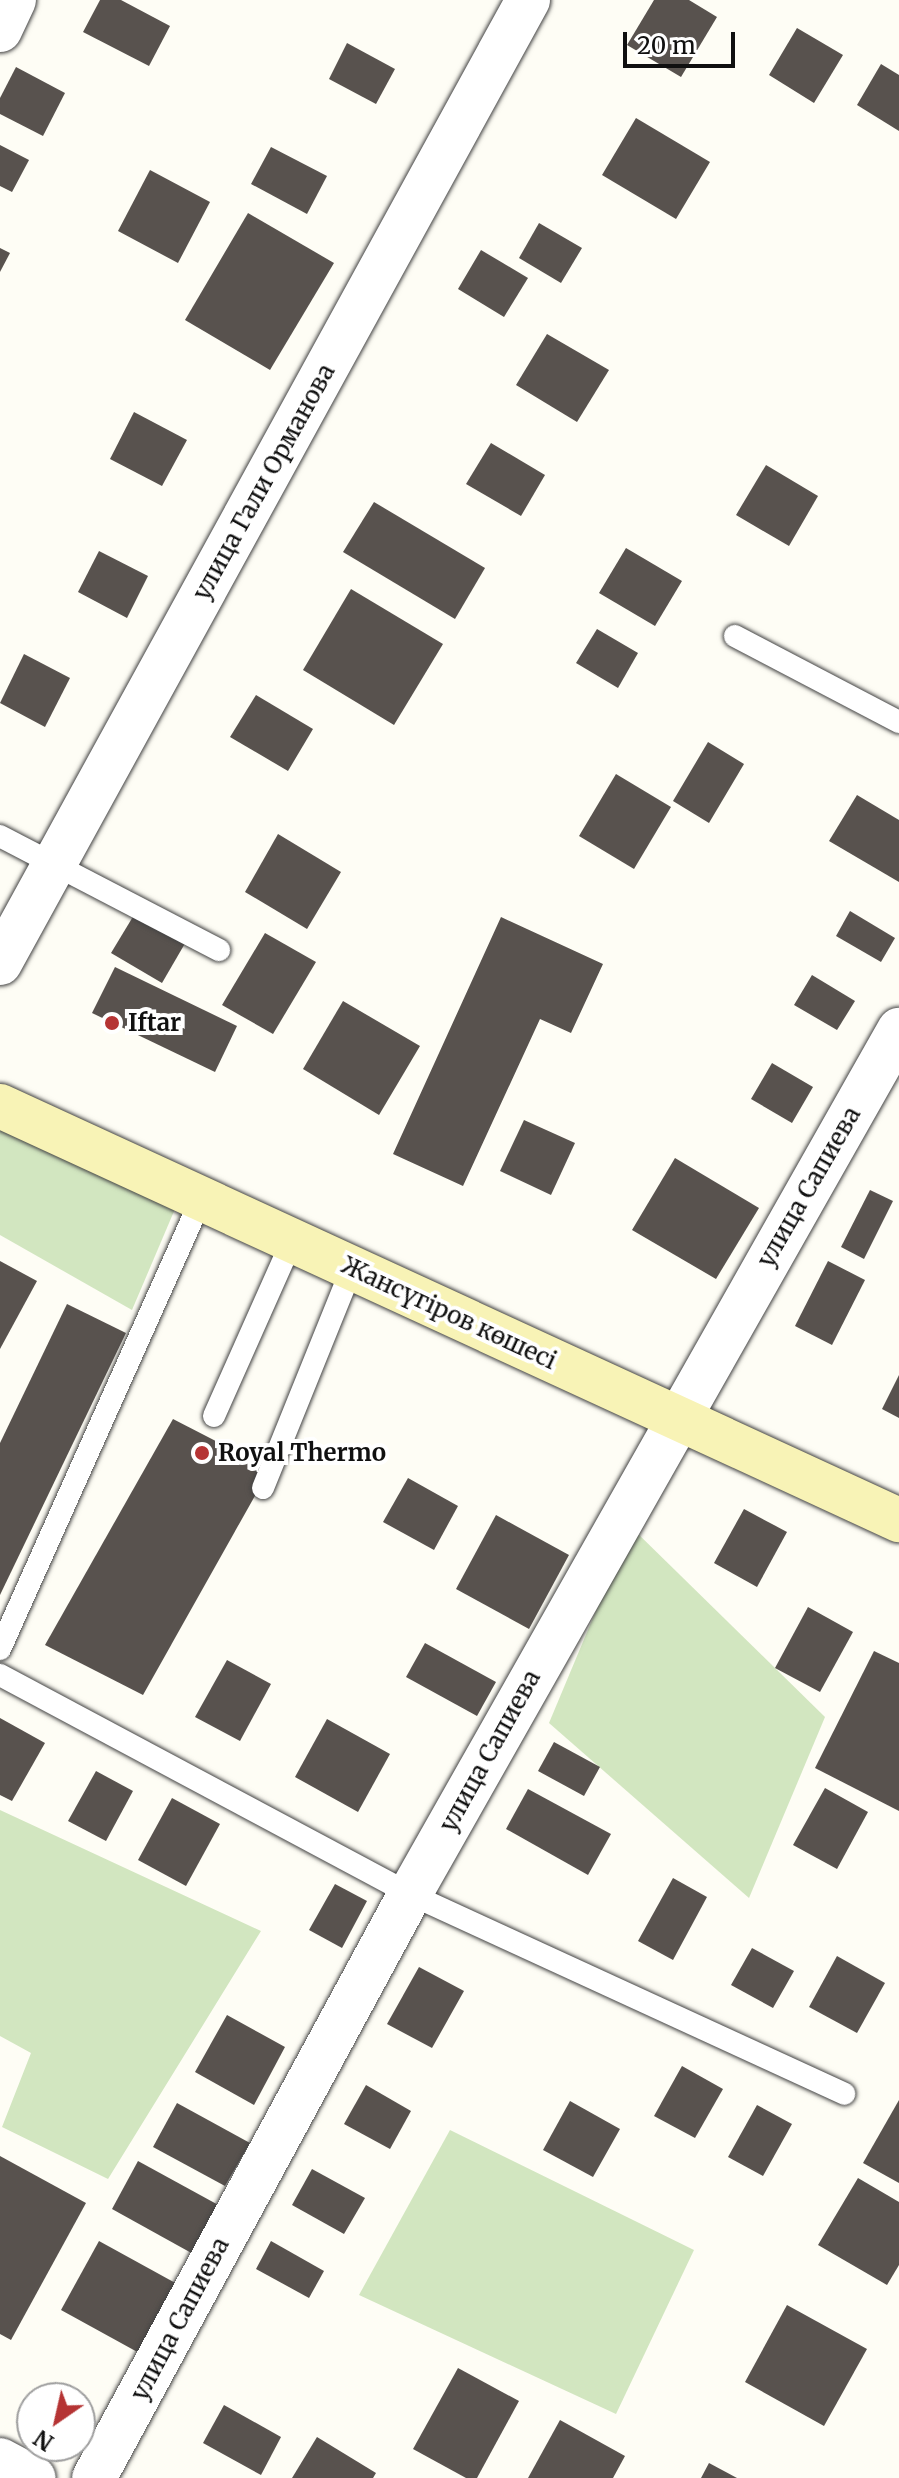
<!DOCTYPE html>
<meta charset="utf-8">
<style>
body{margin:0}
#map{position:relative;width:899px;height:2478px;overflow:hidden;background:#fefdf5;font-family:Merriweather,serif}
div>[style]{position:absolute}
.green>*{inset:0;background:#d2e6c0}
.building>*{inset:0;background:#58524e}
.roads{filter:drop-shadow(0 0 2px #434343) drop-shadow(0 0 2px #434343)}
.service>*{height:22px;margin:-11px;padding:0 11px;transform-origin:11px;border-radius:11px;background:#fff}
.minor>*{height:44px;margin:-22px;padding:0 22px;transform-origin:22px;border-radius:22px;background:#fff}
.secondary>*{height:44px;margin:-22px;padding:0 22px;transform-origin:22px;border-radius:22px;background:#f8f3b6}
.dots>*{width:22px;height:22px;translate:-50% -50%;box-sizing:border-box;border:4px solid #fff;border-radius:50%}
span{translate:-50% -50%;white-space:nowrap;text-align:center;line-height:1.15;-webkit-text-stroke:8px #fff;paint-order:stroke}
.street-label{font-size:24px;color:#101010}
.poi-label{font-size:24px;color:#101010;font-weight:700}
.left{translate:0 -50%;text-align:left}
.north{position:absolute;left:16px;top:2382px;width:80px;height:80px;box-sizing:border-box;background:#fff;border:2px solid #9f9f9f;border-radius:50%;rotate:214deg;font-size:22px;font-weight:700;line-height:32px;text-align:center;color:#101010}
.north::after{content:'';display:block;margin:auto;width:28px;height:36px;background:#b53434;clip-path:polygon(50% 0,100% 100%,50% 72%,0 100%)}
.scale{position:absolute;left:623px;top:32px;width:112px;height:36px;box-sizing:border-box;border:4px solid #101010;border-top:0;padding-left:10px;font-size:24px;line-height:28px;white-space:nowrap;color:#101010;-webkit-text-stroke:6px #fff;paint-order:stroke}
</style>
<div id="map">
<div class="green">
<i style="clip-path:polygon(0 1129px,175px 1209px,132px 1310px,0 1235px)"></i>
<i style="clip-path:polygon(631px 1527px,825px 1717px,749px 1898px,549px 1723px)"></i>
<i style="clip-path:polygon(0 1810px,261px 1931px,108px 2179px,2px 2127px,31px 2053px,0 2036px)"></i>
<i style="clip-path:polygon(450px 2130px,694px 2250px,616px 2414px,359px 2295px)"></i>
</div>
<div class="building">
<i style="clip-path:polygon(100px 0,121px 0,170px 26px,149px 66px,83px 32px)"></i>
<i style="clip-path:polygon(654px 0,689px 0,717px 17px,681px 77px,627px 45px)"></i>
<i style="clip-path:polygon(797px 28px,843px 55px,814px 103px,769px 75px)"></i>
<i style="clip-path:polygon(347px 43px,395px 69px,376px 104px,329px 79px)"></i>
<i style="clip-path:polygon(881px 64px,899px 75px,899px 131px,857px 105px)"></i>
<i style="clip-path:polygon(16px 67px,65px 93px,43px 136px,0 114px,0 98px)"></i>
<i style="clip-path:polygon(636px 118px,710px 162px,676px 219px,602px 175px)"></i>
<i style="clip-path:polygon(0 145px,29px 160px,12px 192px,0 186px)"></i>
<i style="clip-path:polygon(271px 147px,327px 176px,307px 214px,251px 184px)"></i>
<i style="clip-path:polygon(150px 170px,210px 202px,178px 263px,118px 231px)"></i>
<i style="clip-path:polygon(248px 213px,334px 263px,270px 370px,185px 320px)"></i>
<i style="clip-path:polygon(539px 223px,582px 248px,561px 283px,519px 258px)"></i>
<i style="clip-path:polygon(0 248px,10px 253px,0 272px)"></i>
<i style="clip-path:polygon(481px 250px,528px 278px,504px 317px,458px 289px)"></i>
<i style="clip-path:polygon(547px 334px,609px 370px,577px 422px,516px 385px)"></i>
<i style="clip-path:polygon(134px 412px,187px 440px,162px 486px,110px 459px)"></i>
<i style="clip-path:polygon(491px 443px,545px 475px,521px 516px,466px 484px)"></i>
<i style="clip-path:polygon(766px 465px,818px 496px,789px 546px,736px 515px)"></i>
<i style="clip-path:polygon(374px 502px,485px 568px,455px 619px,343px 552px)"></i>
<i style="clip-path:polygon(626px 548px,682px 581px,655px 626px,599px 593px)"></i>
<i style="clip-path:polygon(99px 551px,148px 576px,127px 618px,78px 592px)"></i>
<i style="clip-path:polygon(351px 589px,443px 644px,394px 725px,303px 670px)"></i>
<i style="clip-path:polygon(597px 629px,638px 653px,618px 688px,576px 663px)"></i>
<i style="clip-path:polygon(24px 654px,70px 678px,45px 727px,0 703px)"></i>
<i style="clip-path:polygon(256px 695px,313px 729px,288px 771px,230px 737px)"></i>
<i style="clip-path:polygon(708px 742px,744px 764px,709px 823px,673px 801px)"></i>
<i style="clip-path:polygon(616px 774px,671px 807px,634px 869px,579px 836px)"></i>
<i style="clip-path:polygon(857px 795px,899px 820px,899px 882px,829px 841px)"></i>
<i style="clip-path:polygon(278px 834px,341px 872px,307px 929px,245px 892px)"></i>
<i style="clip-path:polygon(137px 910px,187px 940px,162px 983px,111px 953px)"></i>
<i style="clip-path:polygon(850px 911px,895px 938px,881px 962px,836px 936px)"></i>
<i style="clip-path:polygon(501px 917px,603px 964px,571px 1033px,540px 1019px,463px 1186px,393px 1154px)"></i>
<i style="clip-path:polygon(265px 933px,316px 962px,273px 1034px,222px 1005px)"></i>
<i style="clip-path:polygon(115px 967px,237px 1026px,215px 1072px,92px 1013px)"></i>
<i style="clip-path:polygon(812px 975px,855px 1001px,837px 1030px,794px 1005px)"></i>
<i style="clip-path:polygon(343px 1001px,420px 1046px,379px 1115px,303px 1069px)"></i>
<i style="clip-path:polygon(772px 1063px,813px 1087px,792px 1123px,751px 1099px)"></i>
<i style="clip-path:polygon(524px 1120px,575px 1143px,551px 1195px,500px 1171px)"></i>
<i style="clip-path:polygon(675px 1158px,759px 1208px,716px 1279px,632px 1230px)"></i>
<i style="clip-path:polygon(870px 1190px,893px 1201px,864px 1259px,841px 1247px)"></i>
<i style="clip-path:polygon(0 1261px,37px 1281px,0 1349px)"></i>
<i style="clip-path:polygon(828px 1261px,865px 1280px,832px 1345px,795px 1326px)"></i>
<i style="clip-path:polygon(67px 1304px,126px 1333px,0 1595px,0 1443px)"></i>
<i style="clip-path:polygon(899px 1375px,899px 1418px,882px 1409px)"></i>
<i style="clip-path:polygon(173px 1419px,270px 1469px,143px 1695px,45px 1645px)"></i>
<i style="clip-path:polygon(408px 1478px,458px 1506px,434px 1550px,383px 1522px)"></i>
<i style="clip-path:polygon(744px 1509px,787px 1532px,757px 1587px,714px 1563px)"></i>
<i style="clip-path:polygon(496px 1515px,569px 1555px,529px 1629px,456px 1589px)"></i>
<i style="clip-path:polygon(808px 1607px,853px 1632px,820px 1692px,775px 1668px)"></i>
<i style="clip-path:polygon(425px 1643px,496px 1682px,477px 1716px,406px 1677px)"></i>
<i style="clip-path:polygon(874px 1651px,899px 1663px,899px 1811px,815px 1768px)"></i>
<i style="clip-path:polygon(227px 1660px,271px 1684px,240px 1741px,195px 1717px)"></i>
<i style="clip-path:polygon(0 1718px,45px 1743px,12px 1801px,0 1795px)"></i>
<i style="clip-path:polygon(327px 1719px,390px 1754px,358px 1812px,295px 1777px)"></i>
<i style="clip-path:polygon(554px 1742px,600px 1767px,584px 1796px,538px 1771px)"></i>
<i style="clip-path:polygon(96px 1771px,133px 1791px,106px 1841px,68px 1821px)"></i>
<i style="clip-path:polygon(825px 1788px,868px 1812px,837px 1869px,793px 1845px)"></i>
<i style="clip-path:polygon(528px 1789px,611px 1834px,588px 1875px,506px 1829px)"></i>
<i style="clip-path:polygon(172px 1798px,220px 1824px,186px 1886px,138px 1860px)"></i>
<i style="clip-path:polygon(673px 1878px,707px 1897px,673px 1960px,638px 1941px)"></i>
<i style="clip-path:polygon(335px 1884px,367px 1901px,342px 1948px,309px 1930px)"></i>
<i style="clip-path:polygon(752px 1948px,794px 1971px,773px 2008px,731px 1985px)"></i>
<i style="clip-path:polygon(837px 1956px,885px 1983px,857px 2033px,809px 2007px)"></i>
<i style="clip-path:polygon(419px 1967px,464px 1991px,432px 2048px,387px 2024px)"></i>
<i style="clip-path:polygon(227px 2015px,285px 2047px,254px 2105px,195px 2072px)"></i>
<i style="clip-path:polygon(682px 2066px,723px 2089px,695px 2138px,654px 2116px)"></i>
<i style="clip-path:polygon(366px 2085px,411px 2111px,390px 2149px,344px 2124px)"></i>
<i style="clip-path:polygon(899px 2100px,899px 2183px,863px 2163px)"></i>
<i style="clip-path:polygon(570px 2101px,620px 2129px,593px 2177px,543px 2150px)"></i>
<i style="clip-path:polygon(177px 2103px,250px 2143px,225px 2186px,153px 2147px)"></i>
<i style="clip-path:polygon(757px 2105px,792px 2124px,763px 2176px,728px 2157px)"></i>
<i style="clip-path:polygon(0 2156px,86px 2203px,11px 2340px,0 2334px)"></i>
<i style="clip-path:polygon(138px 2161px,222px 2207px,195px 2255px,112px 2209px)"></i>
<i style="clip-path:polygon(312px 2169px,365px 2198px,344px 2234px,292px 2205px)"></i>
<i style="clip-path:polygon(858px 2178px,899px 2202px,899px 2265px,887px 2285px,818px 2245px)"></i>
<i style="clip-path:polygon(99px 2241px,179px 2285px,141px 2354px,61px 2310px)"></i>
<i style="clip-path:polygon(271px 2241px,324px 2271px,309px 2298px,256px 2269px)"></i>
<i style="clip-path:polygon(787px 2305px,867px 2349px,824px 2426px,745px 2382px)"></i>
<i style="clip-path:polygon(458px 2368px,519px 2401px,477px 2478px,466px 2478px,413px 2449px)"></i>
<i style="clip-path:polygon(224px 2405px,281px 2437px,261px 2475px,203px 2443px)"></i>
<i style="clip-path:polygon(560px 2420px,625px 2456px,613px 2478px,528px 2478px)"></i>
<i style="clip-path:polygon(317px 2437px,376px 2473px,373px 2478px,292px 2478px)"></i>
<i style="clip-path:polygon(709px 2463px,737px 2478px,701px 2478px)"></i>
</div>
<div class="roads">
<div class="service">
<i style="left:735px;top:636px;width:185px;rotate:27.7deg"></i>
<i style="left:0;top:836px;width:247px;rotate:27.5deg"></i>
<i style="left:214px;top:1416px;width:192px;rotate:-66deg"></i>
<i style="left:263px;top:1488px;width:237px;rotate:-68deg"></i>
<i style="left:0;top:1649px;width:493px;rotate:-65.9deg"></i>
<i style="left:0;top:1675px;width:465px;rotate:28.1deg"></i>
<i style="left:410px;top:1894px;width:478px;rotate:24.7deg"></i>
</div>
<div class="minor">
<i style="left:0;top:30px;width:33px;rotate:-65deg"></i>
<i style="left:0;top:963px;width:1098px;rotate:-61.26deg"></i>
<i style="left:0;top:2460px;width:38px;rotate:28deg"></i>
<i style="left:94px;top:2478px;width:664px;rotate:-61.58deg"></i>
<i style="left:410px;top:1894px;width:993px;rotate:-60.49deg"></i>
</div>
<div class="secondary">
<i style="left:0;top:1106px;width:990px;rotate:24.73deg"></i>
</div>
</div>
<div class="dots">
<i style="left:112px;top:1023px;background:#b53434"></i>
<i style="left:202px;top:1453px;background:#b53434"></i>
</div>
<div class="street-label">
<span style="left:264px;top:482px;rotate:-61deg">улица Гали Орманова</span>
<span style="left:809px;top:1187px;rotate:-60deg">улица Сапиева</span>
<span style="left:449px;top:1313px;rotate:25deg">Жансүгіров көшесі</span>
<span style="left:490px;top:1751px;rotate:-61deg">улица Сапиева</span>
<span style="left:180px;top:2319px;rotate:-62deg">улица Сапиева</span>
</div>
<div class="poi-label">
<span class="left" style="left:128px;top:1023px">Iftar</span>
<span class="left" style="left:218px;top:1453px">Royal Thermo</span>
</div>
<div class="north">N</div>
<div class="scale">20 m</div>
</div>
